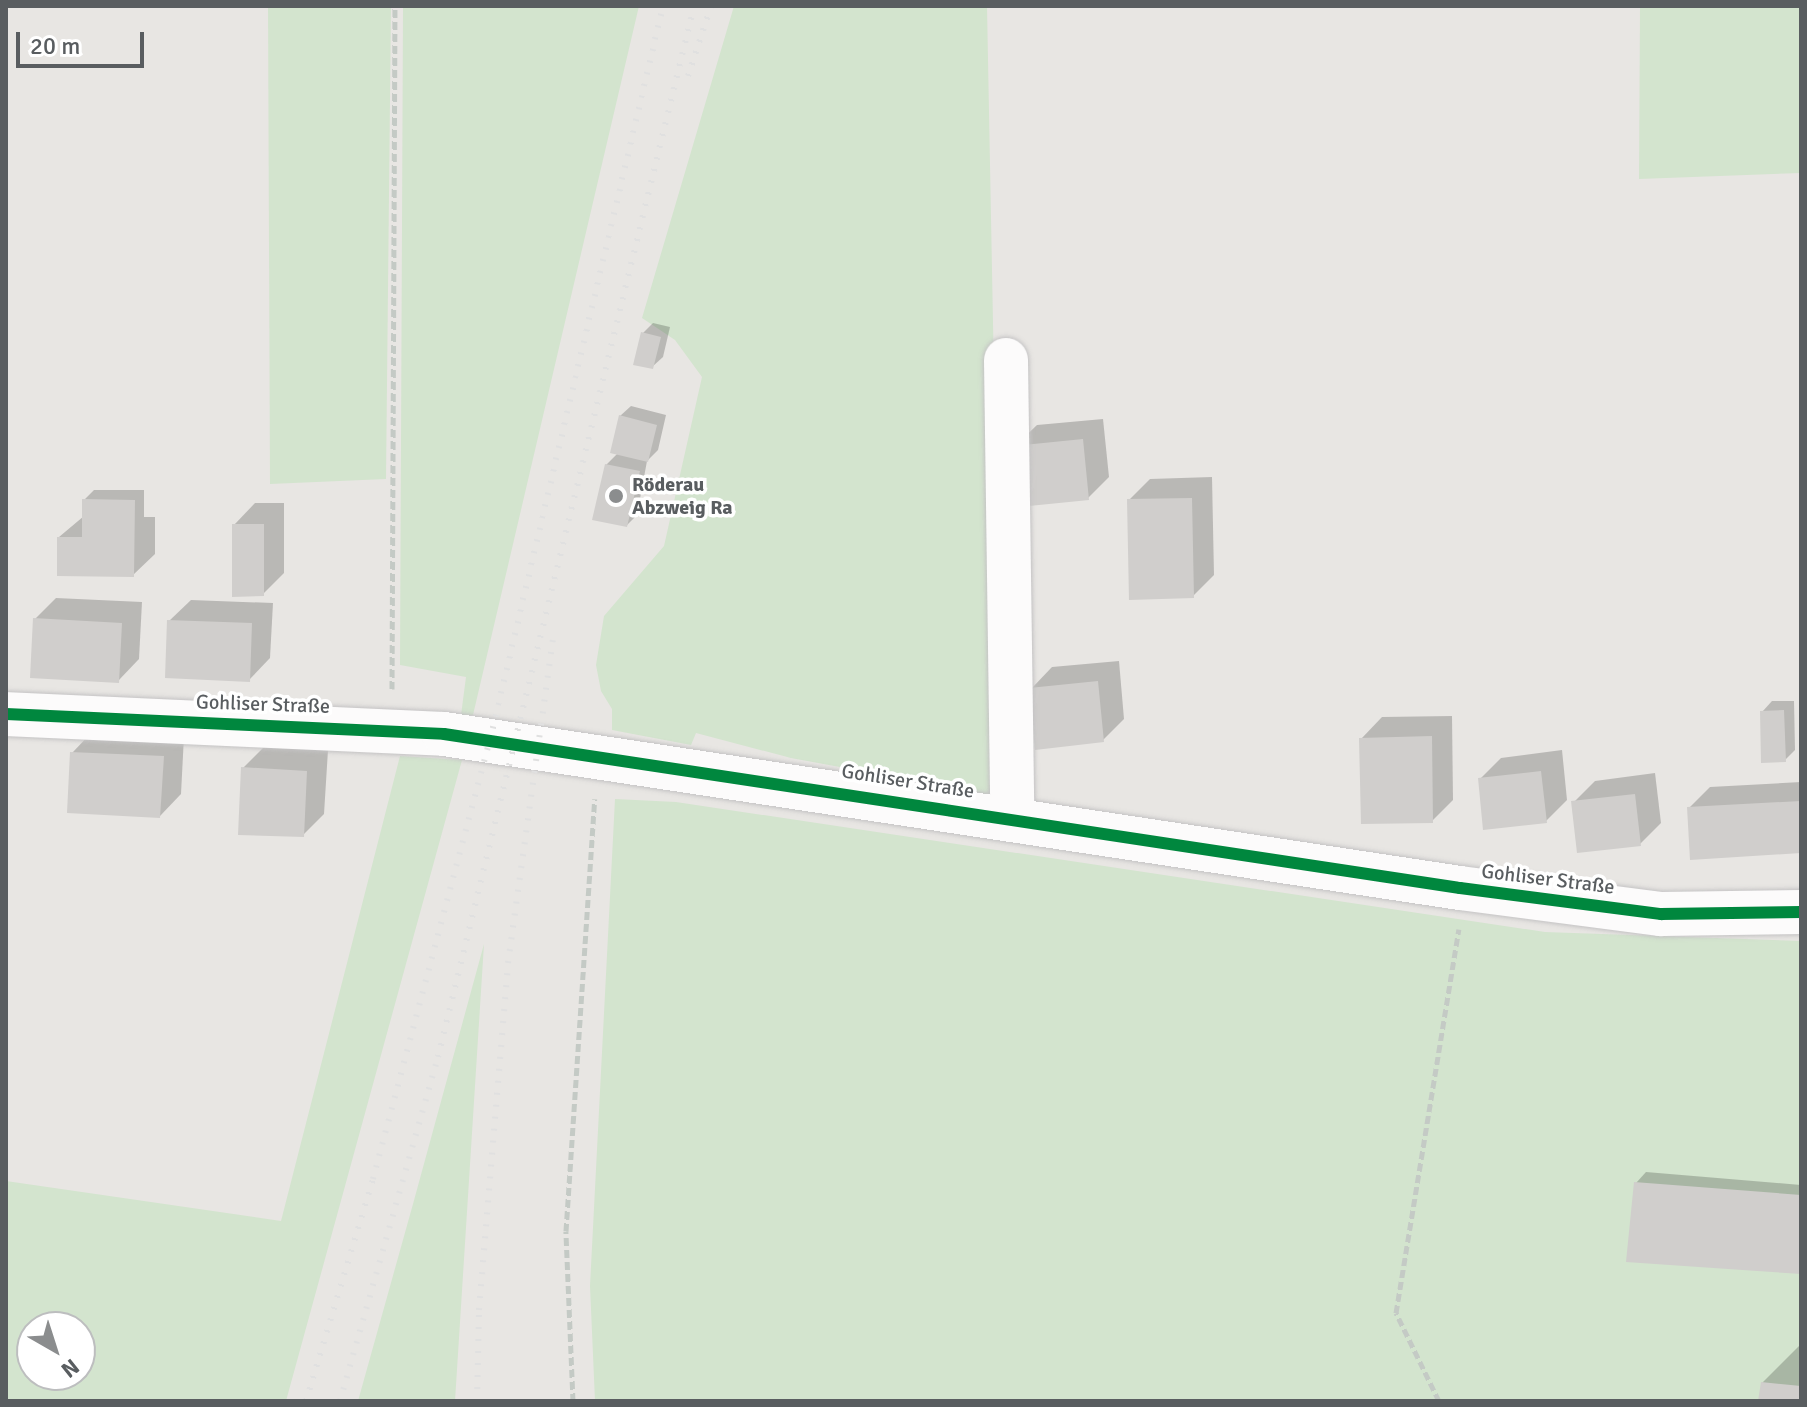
<!DOCTYPE html>
<meta charset="utf-8">
<style>
body{margin:0}
#map{position:relative;width:1807px;height:1407px;overflow:hidden;background:#e8e6e3;font-family:Signika,sans-serif}
div>[style]{position:absolute}
.green>*{inset:0;background:#d3e4ce}
.shadow>*{inset:0;background:#0003}
.building>*{inset:0;background:#d0cecc}
.path>*{height:5px;margin-top:-2.5px;transform-origin:0;background:repeating-linear-gradient(90deg,#c4cac5 0 8px,transparent 0 12px)}
.roads{filter:drop-shadow(0 0 2px #c4c3c4) drop-shadow(0 0 2px #c4c3c4)}
.minor>*{height:44px;margin:-22px;padding:0 22px;transform-origin:22px;border-radius:22px;background:#fcfbfb}
.rail>*{height:6px;margin-top:-3px;transform-origin:0;background:repeating-linear-gradient(90deg,#e0e0e0 0 2px,transparent 0 12px)}
.cycleway>*{height:12px;margin:-6px;padding:0 6px;transform-origin:6px;border-radius:6px;background:#00873e}
.dots>*{width:22px;height:22px;translate:-50% -50%;box-sizing:border-box;border:4px solid #fff;border-radius:50%}
span{translate:-50% -50%;white-space:nowrap;text-align:center;line-height:1.15;-webkit-text-stroke:7px #fff;paint-order:stroke}
.poi-label{font-size:20px;color:#595d60;font-weight:700}
.left{translate:0 -50%;text-align:left}
.street-label{font-size:20px;color:#595d60}
.frame{position:absolute;inset:0;border:8px solid #595d60;pointer-events:none}
.north{position:absolute;left:16px;top:1311px;width:80px;height:80px;box-sizing:border-box;background:#fff;border:2px solid #bdbebf;border-radius:50%;rotate:141deg;font-size:22px;font-weight:700;line-height:32px;text-align:center;color:#595d60}
.north::after{content:'';display:block;margin:auto;width:28px;height:36px;background:#8b8d8e;clip-path:polygon(50% 0,100% 100%,50% 72%,0 100%)}
.scale{position:absolute;left:16px;top:32px;width:128px;height:36px;box-sizing:border-box;border:4px solid #595d60;border-top:0;padding-left:10px;font-size:24px;line-height:28px;white-space:nowrap;color:#595d60;-webkit-text-stroke:6px #fff;paint-order:stroke}
</style>
<div id="map">
<div class="green">
<i style="clip-path:polygon(268px 6px,391px 6px,386px 479px,270px 484px)"></i>
<i style="clip-path:polygon(403px 6px,639px 6px,473px 715px,461px 715px,466px 677px,400px 665px)"></i>
<i style="clip-path:polygon(734px 6px,987px 6px,1002px 797px,791px 758px,696px 733px,691px 745px,612px 730px,612px 709px,601px 691px,596px 665px,604px 616px,664px 546px,702px 377px,675px 340px,642px 318px)"></i>
<i style="clip-path:polygon(1640px 6px,1801px 6px,1801px 173px,1639px 179px)"></i>
<i style="clip-path:polygon(evenodd,400px 756px,462px 760px,286px 1401px,6px 1401px,6px 1181px,281px 1221px,400px 756px,32px 1327px,80px 1327px,80px 1375px,32px 1375px,32px 1327px)"></i>
<i style="clip-path:polygon(615px 799px,676px 802px,1545px 932px,1801px 941px,1801px 1401px,595px 1401px,590px 1286px)"></i>
<i style="clip-path:polygon(484px 944px,455px 1401px,358px 1401px,413px 1204px)"></i>
</div>
<div class="shadow">
<i style="clip-path:polygon(653px 323px,670px 327px,663px 357px,652px 367px,643px 333px)"></i>
<i style="clip-path:polygon(631px 406px,666px 415px,658px 450px,647px 461px,637px 515px,627px 525px,606px 465px,618px 453px,620px 416px)"></i>
<i style="clip-path:polygon(1103px 419px,1109px 477px,1088px 498px,1015px 446px,1037px 425px)"></i>
<i style="clip-path:polygon(1212px 477px,1214px 575px,1193px 596px,1129px 500px,1150px 479px)"></i>
<i style="clip-path:polygon(94px 490px,144px 490px,144px 517px,155px 517px,155px 554px,133px 575px,59px 537px,84px 516px,84px 500px)"></i>
<i style="clip-path:polygon(255px 503px,284px 503px,284px 573px,263px 594px,234px 525px)"></i>
<i style="clip-path:polygon(56px 598px,142px 602px,139px 659px,118px 681px,35px 619px)"></i>
<i style="clip-path:polygon(191px 600px,273px 603px,270px 658px,249px 680px,169px 621px)"></i>
<i style="clip-path:polygon(1119px 661px,1124px 719px,1103px 740px,1031px 689px,1052px 667px)"></i>
<i style="clip-path:polygon(1772px 701px,1794px 701px,1795px 750px,1785px 760px,1762px 712px)"></i>
<i style="clip-path:polygon(1452px 716px,1453px 800px,1432px 821px,1361px 739px,1382px 717px)"></i>
<i style="clip-path:polygon(93px 731px,184px 736px,181px 794px,160px 816px,72px 753px)"></i>
<i style="clip-path:polygon(264px 747px,328px 750px,324px 814px,303px 835px,243px 768px)"></i>
<i style="clip-path:polygon(1562px 750px,1567px 800px,1546px 821px,1480px 779px,1501px 758px)"></i>
<i style="clip-path:polygon(1655px 773px,1661px 823px,1640px 844px,1574px 802px,1595px 781px)"></i>
<i style="clip-path:polygon(1801px 782px,1801px 851px,1689px 808px,1710px 787px)"></i>
<i style="clip-path:polygon(1646px 1172px,1801px 1185px,1801px 1272px,1636px 1183px)"></i>
<i style="clip-path:polygon(1801px 1344px,1801px 1401px,1760px 1401px,1762px 1383px)"></i>
</div>
<div class="building">
<i style="clip-path:polygon(641px 332px,661px 337px,653px 369px,633px 365px)"></i>
<i style="clip-path:polygon(619px 415px,657px 425px,648px 462px,610px 453px)"></i>
<i style="clip-path:polygon(1083px 439px,1089px 500px,1019px 507px,1013px 446px)"></i>
<i style="clip-path:polygon(605px 464px,640px 471px,627px 527px,592px 520px)"></i>
<i style="clip-path:polygon(1192px 498px,1194px 598px,1129px 600px,1127px 499px)"></i>
<i style="clip-path:polygon(82px 499px,135px 500px,134px 577px,57px 576px,57px 537px,82px 537px)"></i>
<i style="clip-path:polygon(232px 524px,264px 524px,264px 596px,232px 597px)"></i>
<i style="clip-path:polygon(33px 618px,122px 623px,119px 683px,30px 678px)"></i>
<i style="clip-path:polygon(167px 620px,252px 623px,250px 682px,165px 678px)"></i>
<i style="clip-path:polygon(1098px 681px,1104px 742px,1035px 750px,1029px 688px)"></i>
<i style="clip-path:polygon(1784px 710px,1786px 762px,1761px 763px,1760px 711px)"></i>
<i style="clip-path:polygon(1432px 736px,1433px 823px,1361px 824px,1359px 738px)"></i>
<i style="clip-path:polygon(70px 752px,164px 756px,160px 818px,67px 813px)"></i>
<i style="clip-path:polygon(241px 767px,307px 771px,304px 837px,238px 835px)"></i>
<i style="clip-path:polygon(1541px 771px,1547px 823px,1483px 830px,1478px 778px)"></i>
<i style="clip-path:polygon(1635px 794px,1641px 846px,1577px 853px,1571px 801px)"></i>
<i style="clip-path:polygon(1801px 801px,1801px 853px,1690px 860px,1687px 807px)"></i>
<i style="clip-path:polygon(1634px 1182px,1801px 1195px,1801px 1274px,1626px 1262px)"></i>
<i style="clip-path:polygon(1761px 1382px,1801px 1386px,1801px 1401px,1758px 1401px)"></i>
</div>
<div class="path">
<i style="left:392px;top:689px;width:683px;rotate:-89.75deg"></i>
<i style="left:573px;top:1401px;width:170px;rotate:-92.4deg"></i>
<i style="left:566px;top:1231px;width:433px;rotate:-86.2deg"></i>
<i style="left:1439px;top:1401px;width:98px;rotate:-116deg"></i>
<i style="left:1396px;top:1313px;width:389px;rotate:-80.7deg"></i>
</div>
<div class="roads">
<div class="minor">
<i style="left:1006px;top:360px;width:457px;rotate:89.2deg"></i>
<i style="left:6px;top:714px;width:438px;rotate:2.6deg"></i>
<i style="left:444px;top:734px;width:1028px;rotate:8.62deg"></i>
<i style="left:1460px;top:888px;width:203px;rotate:7.4deg"></i>
<i style="left:1661px;top:914px;width:140px;rotate:-0.8deg"></i>
</div>
</div>
<div class="rail">
<i style="left:688px;top:76px;width:74px;rotate:-71.8deg"></i>
<i style="left:306px;top:1401px;width:232px;rotate:-73.2deg"></i>
<i style="left:373px;top:1179px;width:454px;rotate:-75.1deg"></i>
<i style="left:490px;top:740px;width:754px;rotate:-76.74deg"></i>
<i style="left:340px;top:1401px;width:358px;rotate:-74.1deg"></i>
<i style="left:438px;top:1057px;width:1082px;rotate:-76.31deg"></i>
<i style="left:477px;top:1401px;width:91px;rotate:-88.7deg"></i>
<i style="left:479px;top:1310px;width:348px;rotate:-85.2deg"></i>
<i style="left:508px;top:963px;width:329px;rotate:-82.1deg"></i>
</div>
<div class="cycleway">
<i style="left:6px;top:714px;width:438px;rotate:2.6deg"></i>
<i style="left:444px;top:734px;width:1028px;rotate:8.62deg"></i>
<i style="left:1460px;top:888px;width:203px;rotate:7.4deg"></i>
<i style="left:1661px;top:914px;width:140px;rotate:-0.8deg"></i>
</div>
<div class="dots">
<i style="left:616px;top:496px;background:#8b8d8e"></i>
</div>
<div class="poi-label">
<span class="left" style="left:632px;top:496px">Röderau<br>Abzweig Ra</span>
</div>
<div class="street-label">
<span style="left:263px;top:704px;rotate:2deg">Gohliser Straße</span>
<span style="left:908px;top:781px;rotate:9deg">Gohliser Straße</span>
<span style="left:1548px;top:879px;rotate:7deg">Gohliser Straße</span>
</div>
<div class="frame"></div>
<div class="north">N</div>
<div class="scale">20 m</div>
</div>
